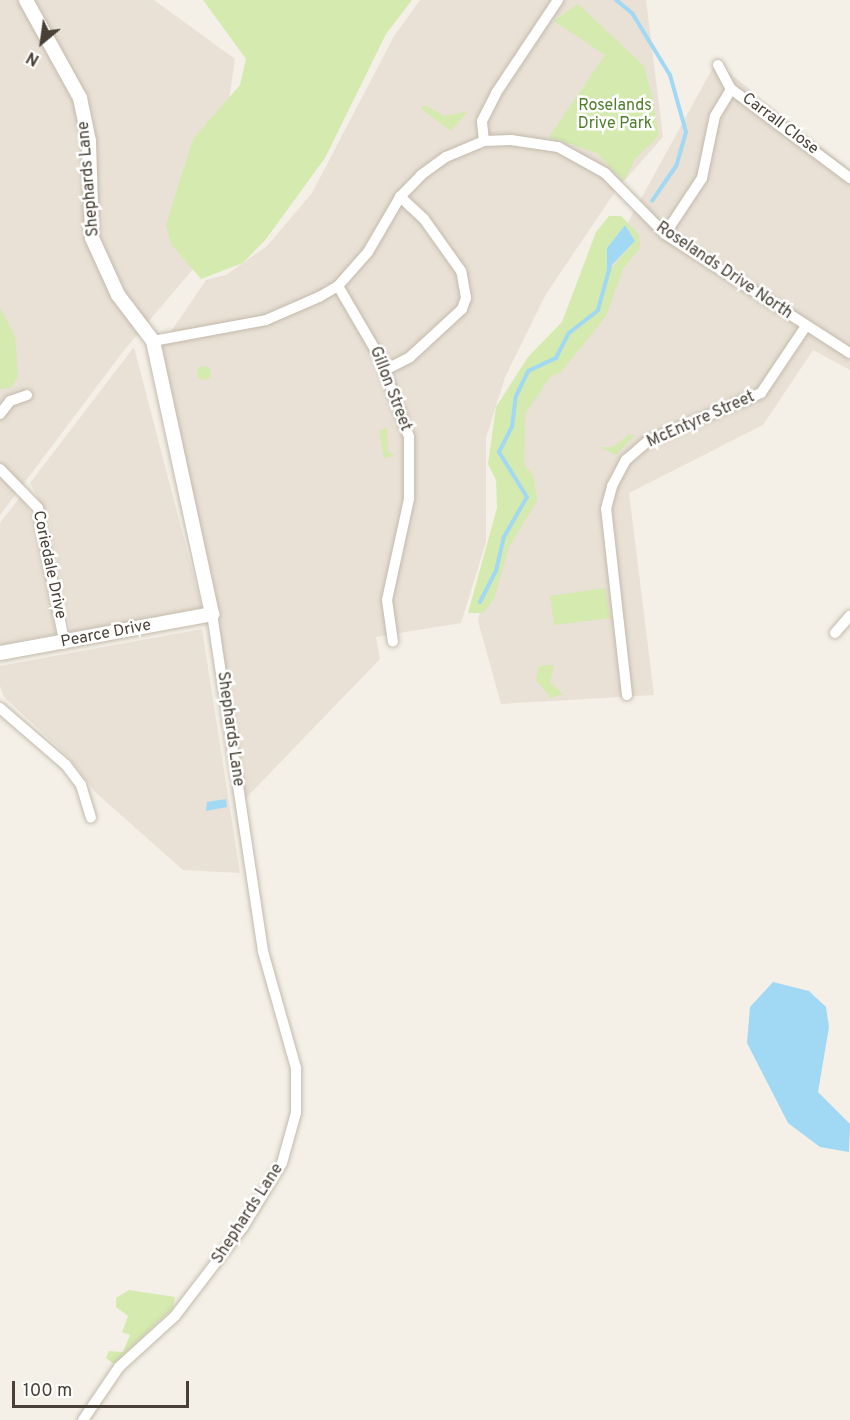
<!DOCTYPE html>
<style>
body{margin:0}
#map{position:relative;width:850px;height:1420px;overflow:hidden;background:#f4f0e7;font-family:Overpass,sans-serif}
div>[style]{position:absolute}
.residential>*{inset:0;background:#e9e1d5}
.green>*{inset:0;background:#d4eaae}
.round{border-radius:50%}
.water>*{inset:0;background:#a1d8f4}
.stream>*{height:4px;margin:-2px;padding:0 2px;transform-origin:2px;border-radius:2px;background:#a1d8f4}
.roads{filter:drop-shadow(0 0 2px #c3baac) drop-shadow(0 0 2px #c3baac)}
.minor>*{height:10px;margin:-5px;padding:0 5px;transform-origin:5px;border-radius:5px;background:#fff}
.tertiary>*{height:14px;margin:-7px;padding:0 7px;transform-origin:7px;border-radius:7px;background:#fff}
span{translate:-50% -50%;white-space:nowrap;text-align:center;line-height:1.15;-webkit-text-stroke:5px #fff;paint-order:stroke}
.park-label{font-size:16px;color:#4d7d26}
.street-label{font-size:16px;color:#484036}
.north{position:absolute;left:12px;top:12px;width:60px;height:60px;-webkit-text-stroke:4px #fff;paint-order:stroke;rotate:209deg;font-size:16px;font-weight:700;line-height:24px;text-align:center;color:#484036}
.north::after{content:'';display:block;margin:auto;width:21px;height:27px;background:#484036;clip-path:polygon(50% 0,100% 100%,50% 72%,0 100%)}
.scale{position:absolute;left:12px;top:1381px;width:177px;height:27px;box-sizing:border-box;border:3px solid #484036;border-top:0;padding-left:8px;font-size:18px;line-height:21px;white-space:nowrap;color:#484036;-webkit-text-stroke:4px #fff;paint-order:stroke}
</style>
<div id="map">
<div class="residential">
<i style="clip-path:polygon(0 0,154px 0,235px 59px,206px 254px,125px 349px,0 515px)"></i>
<i style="clip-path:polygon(420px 0,646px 0,663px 137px,617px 189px,546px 294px,505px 377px,486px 438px,486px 542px,461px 623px,376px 637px,380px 659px,246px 798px,211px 573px,159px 349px,206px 280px,226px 275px,267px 246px,312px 193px,394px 36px)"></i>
<i style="clip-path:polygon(716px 62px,850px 170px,850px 370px,813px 350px,763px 425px,629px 493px,654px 695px,501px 704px,478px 621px,513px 432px)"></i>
<i style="clip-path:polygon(134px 347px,202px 608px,71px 632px,49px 519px,30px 483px)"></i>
<i style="clip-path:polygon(21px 496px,37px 524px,56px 634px,0 645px,0 523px)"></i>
<i style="clip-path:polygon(202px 629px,240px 873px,183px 870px,95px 792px,70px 758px,4px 697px,0 686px,0 666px)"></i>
</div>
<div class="green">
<i style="clip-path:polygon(203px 0,412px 0,386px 34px,325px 158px,266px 239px,243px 263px,201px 279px,171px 244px,166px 225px,193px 139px,240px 85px,246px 59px)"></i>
<i style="clip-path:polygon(578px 4px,644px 66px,653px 100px,659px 136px,635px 159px,624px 181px,597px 153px,549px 137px,605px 55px,554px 21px)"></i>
<i style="clip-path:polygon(424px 105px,445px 116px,468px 111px,451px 131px,421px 109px)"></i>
<i style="clip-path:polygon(evenodd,609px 216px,621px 216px,639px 234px,640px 248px,623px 269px,606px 316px,561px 372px,551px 376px,525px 414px,524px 464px,534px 477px,537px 501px,509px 547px,494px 599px,483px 613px,468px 613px,497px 508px,496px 480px,488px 464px,496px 407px,528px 357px,562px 322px,596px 232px,609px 216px,625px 225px,635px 241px,612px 268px,607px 248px,625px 225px)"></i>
<i style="clip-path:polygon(0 307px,15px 337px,18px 377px,11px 388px,0 389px)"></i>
<i class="round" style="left:197px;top:366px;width:14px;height:14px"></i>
<i style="clip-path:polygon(387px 427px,388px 451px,395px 456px,384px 458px,379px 431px)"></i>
<i style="clip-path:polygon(628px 435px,635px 435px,616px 455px,600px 447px,613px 447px)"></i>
<i style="clip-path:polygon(605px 588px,610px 618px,554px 625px,550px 596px)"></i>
<i style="clip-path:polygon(554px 665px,550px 682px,563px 694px,551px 698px,536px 680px,539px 666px)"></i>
<i style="clip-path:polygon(129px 1290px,175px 1297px,173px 1308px,114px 1364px,106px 1358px,109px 1351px,123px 1352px,130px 1335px,122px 1332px,128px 1316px,116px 1307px,116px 1298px)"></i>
</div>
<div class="water">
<i style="clip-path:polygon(625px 225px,635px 241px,607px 270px,607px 248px)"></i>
<i style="clip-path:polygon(226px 799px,227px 807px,206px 811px,207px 802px)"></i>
<i style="clip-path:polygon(773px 982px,809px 991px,826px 1007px,829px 1027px,818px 1092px,850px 1124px,849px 1152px,820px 1147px,788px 1123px,747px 1043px,750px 1007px)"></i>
</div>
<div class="stream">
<i style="left:616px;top:0;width:21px;rotate:39deg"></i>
<i style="left:632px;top:13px;width:73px;rotate:58.5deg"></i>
<i style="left:670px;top:75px;width:59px;rotate:74.3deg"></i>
<i style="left:686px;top:132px;width:35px;rotate:106deg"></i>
<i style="left:676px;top:166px;width:42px;rotate:124.4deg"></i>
<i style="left:480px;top:602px;width:35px;rotate:-63deg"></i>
<i style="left:496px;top:571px;width:35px;rotate:-77deg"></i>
<i style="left:504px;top:537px;width:46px;rotate:-60.1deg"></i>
<i style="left:527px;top:497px;width:53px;rotate:-121.9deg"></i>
<i style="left:499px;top:452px;width:28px;rotate:-63deg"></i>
<i style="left:512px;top:427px;width:31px;rotate:-83deg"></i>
<i style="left:516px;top:396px;width:28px;rotate:-64deg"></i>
<i style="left:528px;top:371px;width:31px;rotate:-25deg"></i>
<i style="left:556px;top:358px;width:28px;rotate:-63deg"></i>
<i style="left:569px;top:333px;width:37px;rotate:-38deg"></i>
<i style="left:598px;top:310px;width:46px;rotate:-74.7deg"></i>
</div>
<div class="roads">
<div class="minor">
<i style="left:718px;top:65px;width:27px;rotate:62deg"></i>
<i style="left:731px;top:89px;width:149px;rotate:36.8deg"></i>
<i style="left:484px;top:141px;width:20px;rotate:-96deg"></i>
<i style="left:482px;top:121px;width:31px;rotate:-63deg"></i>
<i style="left:496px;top:93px;width:112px;rotate:-56.3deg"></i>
<i style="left:665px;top:234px;width:67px;rotate:-56.5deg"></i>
<i style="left:702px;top:178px;width:63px;rotate:-78.2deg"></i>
<i style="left:715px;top:116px;width:31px;rotate:-59deg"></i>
<i style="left:338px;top:286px;width:83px;rotate:59.7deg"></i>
<i style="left:380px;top:358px;width:84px;rotate:69.8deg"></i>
<i style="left:409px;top:437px;width:62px;rotate:90deg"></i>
<i style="left:409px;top:499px;width:103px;rotate:102.3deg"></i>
<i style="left:387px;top:600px;width:42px;rotate:81.9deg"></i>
<i style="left:153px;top:341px;width:115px;rotate:-10.5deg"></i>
<i style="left:266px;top:320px;width:58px;rotate:-23.5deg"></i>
<i style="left:319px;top:297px;width:22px;rotate:-30deg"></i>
<i style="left:338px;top:286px;width:45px;rotate:-48.6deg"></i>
<i style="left:368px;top:252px;width:64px;rotate:-59.8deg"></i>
<i style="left:400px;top:197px;width:30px;rotate:-46deg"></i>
<i style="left:421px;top:175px;width:31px;rotate:-36deg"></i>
<i style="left:446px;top:157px;width:41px;rotate:-22.8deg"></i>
<i style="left:484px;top:141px;width:27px;rotate:-2deg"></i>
<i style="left:511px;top:140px;width:48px;rotate:8.5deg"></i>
<i style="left:558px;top:147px;width:54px;rotate:29deg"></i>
<i style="left:605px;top:173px;width:86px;rotate:45.5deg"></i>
<i style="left:665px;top:234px;width:220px;rotate:32.8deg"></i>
<i style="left:385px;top:370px;width:28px;rotate:-27deg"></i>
<i style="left:410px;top:357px;width:71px;rotate:-42.7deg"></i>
<i style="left:462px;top:309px;width:12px;rotate:-70deg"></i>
<i style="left:466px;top:298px;width:27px;rotate:-100deg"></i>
<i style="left:461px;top:271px;width:64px;rotate:-125.4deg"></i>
<i style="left:424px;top:219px;width:33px;rotate:-137deg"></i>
<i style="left:0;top:414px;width:16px;rotate:-52deg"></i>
<i style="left:10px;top:401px;width:18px;rotate:-19deg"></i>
<i style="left:0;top:469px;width:54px;rotate:45.7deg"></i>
<i style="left:38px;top:508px;width:136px;rotate:78.9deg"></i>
<i style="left:835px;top:633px;width:23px;rotate:-49deg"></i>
<i style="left:627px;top:695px;width:187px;rotate:-96.4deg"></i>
<i style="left:606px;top:509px;width:24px;rotate:-75deg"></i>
<i style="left:612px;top:486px;width:30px;rotate:-62deg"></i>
<i style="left:626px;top:460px;width:29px;rotate:-41deg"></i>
<i style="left:648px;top:441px;width:123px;rotate:-23deg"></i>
<i style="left:761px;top:393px;width:81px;rotate:-56.1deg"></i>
<i style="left:0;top:708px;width:87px;rotate:40.8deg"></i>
<i style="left:66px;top:765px;width:25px;rotate:53deg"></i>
<i style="left:81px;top:785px;width:34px;rotate:73deg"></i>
<i style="left:83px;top:1420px;width:64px;rotate:-55.8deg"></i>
<i style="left:119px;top:1367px;width:76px;rotate:-42.3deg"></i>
<i style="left:175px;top:1316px;width:112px;rotate:-52.6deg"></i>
<i style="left:243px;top:1227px;width:75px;rotate:-58.6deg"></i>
<i style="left:282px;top:1163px;width:52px;rotate:-74.4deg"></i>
<i style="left:296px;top:1113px;width:45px;rotate:-90deg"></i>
<i style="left:296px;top:1068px;width:122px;rotate:-105.8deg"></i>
<i style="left:263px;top:951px;width:341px;rotate:-98.6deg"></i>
</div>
<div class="tertiary">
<i style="left:0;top:653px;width:216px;rotate:-10.4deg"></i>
<i style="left:212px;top:614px;width:279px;rotate:-102.2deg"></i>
<i style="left:153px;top:341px;width:58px;rotate:-127.3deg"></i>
<i style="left:118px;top:295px;width:63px;rotate:-114.5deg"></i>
<i style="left:92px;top:238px;width:97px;rotate:-91.8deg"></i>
<i style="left:89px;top:141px;width:44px;rotate:-101.8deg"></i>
<i style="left:80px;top:98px;width:112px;rotate:-118.9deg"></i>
</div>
</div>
<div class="park-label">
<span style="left:615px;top:115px">Roselands<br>Drive Park</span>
</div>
<div class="street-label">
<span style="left:780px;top:124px;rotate:37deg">Carrall Close</span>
<span style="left:89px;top:179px;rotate:-95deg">Shephards Lane</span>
<span style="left:724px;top:271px;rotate:34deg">Roselands Drive North</span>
<span style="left:390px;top:389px;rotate:69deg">Gillon Street</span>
<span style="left:701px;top:420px;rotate:-24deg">McEntyre Street</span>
<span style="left:49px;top:565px;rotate:78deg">Coriedale Drive</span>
<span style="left:106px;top:634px;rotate:-11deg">Pearce Drive</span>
<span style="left:230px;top:729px;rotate:82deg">Shephards Lane</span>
<span style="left:248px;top:1214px;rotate:-57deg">Shephards Lane</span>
</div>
<div class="north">N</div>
<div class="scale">100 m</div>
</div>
